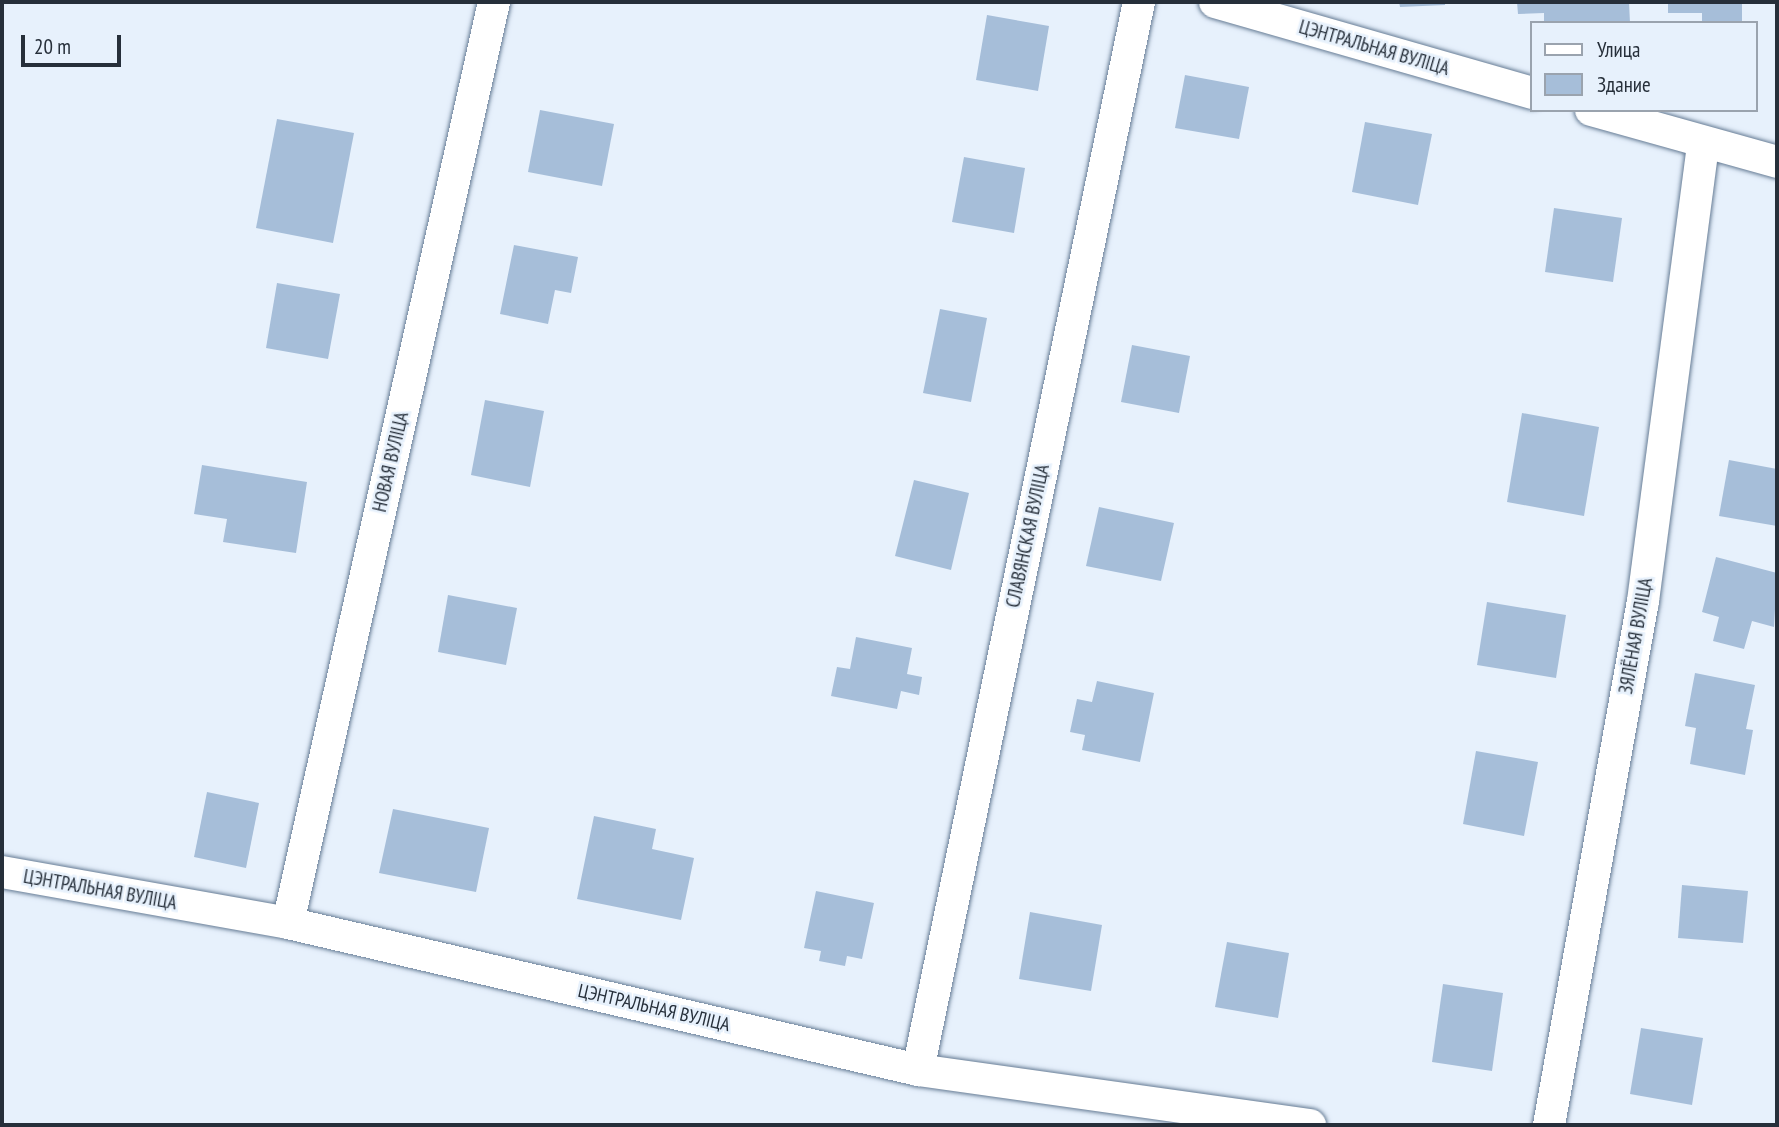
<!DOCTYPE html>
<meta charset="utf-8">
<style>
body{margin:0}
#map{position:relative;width:1779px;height:1127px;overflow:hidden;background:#e7f1fc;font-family:"PT Sans Narrow",sans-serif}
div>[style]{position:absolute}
.building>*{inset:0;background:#a6bed9}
.roads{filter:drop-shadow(0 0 2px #667c95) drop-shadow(0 0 2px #667c95)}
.minor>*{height:32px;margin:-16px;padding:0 16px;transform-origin:16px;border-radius:16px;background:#fff}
span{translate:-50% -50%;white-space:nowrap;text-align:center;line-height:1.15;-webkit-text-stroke:5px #e7f1fc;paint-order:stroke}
.street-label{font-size:19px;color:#262f3a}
.frame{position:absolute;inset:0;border:4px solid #262f3a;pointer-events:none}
.legend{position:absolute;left:1530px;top:21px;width:228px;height:91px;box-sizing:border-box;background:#e7f1fc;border:2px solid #9aa3ae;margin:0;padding:9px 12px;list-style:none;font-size:21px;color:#262f3a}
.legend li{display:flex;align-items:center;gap:14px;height:35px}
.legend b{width:35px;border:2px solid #9aa3ae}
.scale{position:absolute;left:21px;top:35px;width:100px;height:32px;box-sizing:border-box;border:4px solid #262f3a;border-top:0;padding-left:9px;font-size:21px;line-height:24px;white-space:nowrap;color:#262f3a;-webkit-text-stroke:5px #e7f1fc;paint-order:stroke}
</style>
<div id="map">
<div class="building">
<i style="clip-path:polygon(1399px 2px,1445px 2px,1445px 5px,1400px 7px)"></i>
<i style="clip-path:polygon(1517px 2px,1629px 2px,1630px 23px,1544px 23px,1544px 13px,1518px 14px)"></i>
<i style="clip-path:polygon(1668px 2px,1742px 2px,1742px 23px,1702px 23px,1702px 13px,1668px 13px)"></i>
<i style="clip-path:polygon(987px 15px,1049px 26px,1038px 91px,976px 80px)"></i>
<i style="clip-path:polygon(1185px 75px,1249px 87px,1239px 139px,1175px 128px)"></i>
<i style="clip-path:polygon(540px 110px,614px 124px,602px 186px,528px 172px)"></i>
<i style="clip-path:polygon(277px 119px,354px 133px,333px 243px,256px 228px)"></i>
<i style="clip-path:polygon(1365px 122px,1432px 134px,1418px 205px,1352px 192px)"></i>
<i style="clip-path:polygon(964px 157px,1025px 168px,1014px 233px,952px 222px)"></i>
<i style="clip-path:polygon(1554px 208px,1622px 218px,1613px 282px,1545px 272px)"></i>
<i style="clip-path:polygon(514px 245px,578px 257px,571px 293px,555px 290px,548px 324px,500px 314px)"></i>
<i style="clip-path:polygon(277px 283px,340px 294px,328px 359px,266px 348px)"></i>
<i style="clip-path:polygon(940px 309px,987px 318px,971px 402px,923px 393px)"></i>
<i style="clip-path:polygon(1132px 345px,1190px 356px,1179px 413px,1121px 402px)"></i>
<i style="clip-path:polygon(485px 400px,544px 411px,530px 487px,471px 475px)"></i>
<i style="clip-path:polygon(1522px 413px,1599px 427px,1584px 516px,1507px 502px)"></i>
<i style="clip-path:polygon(1729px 460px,1777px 469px,1777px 526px,1719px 516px)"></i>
<i style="clip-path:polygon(202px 465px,307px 482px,296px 553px,223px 542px,227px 519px,194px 514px)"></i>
<i style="clip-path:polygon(914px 480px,969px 493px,951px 570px,895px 556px)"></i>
<i style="clip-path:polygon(1099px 507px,1174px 523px,1161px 581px,1086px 566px)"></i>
<i style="clip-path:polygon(1716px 557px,1777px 573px,1774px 627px,1752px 621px,1744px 649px,1713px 641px,1719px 617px,1702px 612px)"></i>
<i style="clip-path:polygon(448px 595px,517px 608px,506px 665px,438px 652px)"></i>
<i style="clip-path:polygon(1487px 602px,1566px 615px,1556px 678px,1477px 665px)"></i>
<i style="clip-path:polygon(856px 637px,912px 648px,907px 674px,922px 677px,919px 695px,901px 691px,897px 709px,831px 696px,837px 667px,850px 669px)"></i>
<i style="clip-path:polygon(1695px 673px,1755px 685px,1746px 729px,1753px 730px,1745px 775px,1690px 764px,1696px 728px,1685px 726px)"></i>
<i style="clip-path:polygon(1097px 681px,1154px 693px,1140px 762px,1082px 750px,1085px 735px,1070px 732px,1077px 699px,1092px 702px)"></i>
<i style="clip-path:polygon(1476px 751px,1538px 762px,1524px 836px,1463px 824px)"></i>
<i style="clip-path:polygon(207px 792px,259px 803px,246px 868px,194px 857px)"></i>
<i style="clip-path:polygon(393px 809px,489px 828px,476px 892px,379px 873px)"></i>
<i style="clip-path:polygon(594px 816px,656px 829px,652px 849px,694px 858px,681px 920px,577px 899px)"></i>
<i style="clip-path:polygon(1682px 885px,1748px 891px,1743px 943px,1678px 938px)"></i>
<i style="clip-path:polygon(816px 891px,874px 903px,862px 959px,847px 956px,845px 966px,819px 961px,821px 951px,804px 948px)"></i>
<i style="clip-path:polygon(1030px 912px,1102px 925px,1091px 991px,1019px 979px)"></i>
<i style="clip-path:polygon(1227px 942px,1289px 953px,1278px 1018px,1215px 1007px)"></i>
<i style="clip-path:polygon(1443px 984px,1503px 993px,1492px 1071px,1432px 1062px)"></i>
<i style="clip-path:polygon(1641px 1028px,1703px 1038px,1692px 1105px,1630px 1094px)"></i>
</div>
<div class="roads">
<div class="minor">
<i style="left:1215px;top:2px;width:330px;rotate:16deg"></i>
<i style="left:1591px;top:110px;width:193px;rotate:15.6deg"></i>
<i style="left:2px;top:872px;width:291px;rotate:10.1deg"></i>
<i style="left:288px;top:923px;width:647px;rotate:13.13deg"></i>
<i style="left:918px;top:1070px;width:396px;rotate:8deg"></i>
<i style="left:288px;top:923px;width:944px;rotate:-77.39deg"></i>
<i style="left:918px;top:1070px;width:1091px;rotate:-78.31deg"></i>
<i style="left:1549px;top:1125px;width:532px;rotate:-79.83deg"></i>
<i style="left:1643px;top:601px;width:462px;rotate:-82.5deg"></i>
</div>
</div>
<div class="street-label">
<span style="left:1374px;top:48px;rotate:16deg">ЦЭНТРАЛЬНАЯ ВУЛІЦА</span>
<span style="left:391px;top:462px;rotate:-77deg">НОВАЯ ВУЛІЦА</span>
<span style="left:1028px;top:536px;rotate:-78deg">СЛАВЯНСКАЯ ВУЛІЦА</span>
<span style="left:1636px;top:636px;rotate:-80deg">ЗЯЛЁНАЯ ВУЛІЦА</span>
<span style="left:100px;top:890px;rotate:10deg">ЦЭНТРАЛЬНАЯ ВУЛІЦА</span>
<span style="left:654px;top:1008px;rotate:13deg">ЦЭНТРАЛЬНАЯ ВУЛІЦА</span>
</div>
<div class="frame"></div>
<ul class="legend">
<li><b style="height:9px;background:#fff"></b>Улица</li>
<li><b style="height:19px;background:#a6bed9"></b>Здание</li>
</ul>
<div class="scale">20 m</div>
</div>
